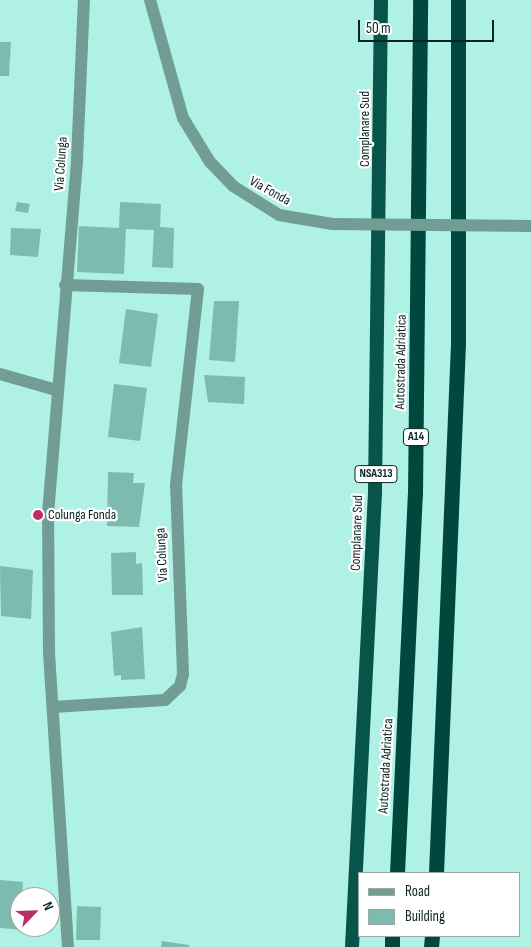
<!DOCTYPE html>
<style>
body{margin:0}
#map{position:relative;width:531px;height:947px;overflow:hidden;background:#aff1e4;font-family:"Sofia Sans Condensed",sans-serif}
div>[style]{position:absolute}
.building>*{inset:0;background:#7cbcb0}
.minor>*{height:12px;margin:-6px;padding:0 6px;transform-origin:6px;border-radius:6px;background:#719d94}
.trunk>*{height:14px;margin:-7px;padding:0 7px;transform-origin:7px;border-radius:7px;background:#08544a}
.motorway>*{height:15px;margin:-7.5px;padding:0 7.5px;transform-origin:7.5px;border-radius:7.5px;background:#00483f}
.minor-bridge>*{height:12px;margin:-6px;padding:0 6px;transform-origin:6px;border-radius:6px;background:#719d94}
.dots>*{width:14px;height:14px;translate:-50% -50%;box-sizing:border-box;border:2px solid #fff;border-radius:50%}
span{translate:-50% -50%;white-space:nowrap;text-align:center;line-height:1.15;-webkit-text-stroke:4.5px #fff;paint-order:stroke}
.shield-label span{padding:1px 4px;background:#fff;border:1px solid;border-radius:4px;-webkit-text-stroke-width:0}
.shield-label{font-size:12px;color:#08241f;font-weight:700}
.street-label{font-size:14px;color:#08241f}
.poi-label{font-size:14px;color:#08241f}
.left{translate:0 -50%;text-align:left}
.legend{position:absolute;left:358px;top:872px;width:162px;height:65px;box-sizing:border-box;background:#fff;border:1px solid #9ca7a5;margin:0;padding:6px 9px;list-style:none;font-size:15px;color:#08241f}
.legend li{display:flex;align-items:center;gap:10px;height:25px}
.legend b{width:25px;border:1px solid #9ca7a5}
.north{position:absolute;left:10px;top:887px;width:50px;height:50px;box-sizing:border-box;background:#fff;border:1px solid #9ca7a5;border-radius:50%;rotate:66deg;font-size:14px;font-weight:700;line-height:20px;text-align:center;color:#08241f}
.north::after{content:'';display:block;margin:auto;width:18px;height:22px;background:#b92e67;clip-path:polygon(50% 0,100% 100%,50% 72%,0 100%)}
.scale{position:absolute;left:358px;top:20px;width:136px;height:22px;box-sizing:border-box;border:2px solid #08241f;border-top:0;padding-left:6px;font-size:15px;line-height:18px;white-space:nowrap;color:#08241f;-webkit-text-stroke:4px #fff;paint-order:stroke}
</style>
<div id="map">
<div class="building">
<i style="clip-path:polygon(0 42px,11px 42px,9px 76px,0 76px)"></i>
<i style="clip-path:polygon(17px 202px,30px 204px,28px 213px,15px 211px)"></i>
<i style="clip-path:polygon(120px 202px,161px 204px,160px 227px,174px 228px,173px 268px,152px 267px,154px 230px,126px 229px,124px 274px,77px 272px,79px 226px,119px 228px)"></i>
<i style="clip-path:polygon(11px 228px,41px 229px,38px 257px,10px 255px)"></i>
<i style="clip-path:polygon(214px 301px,239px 301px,235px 362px,209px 360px)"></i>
<i style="clip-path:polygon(126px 309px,158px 314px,151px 367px,119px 363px)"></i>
<i style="clip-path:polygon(204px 375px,245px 377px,244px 404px,208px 402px)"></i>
<i style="clip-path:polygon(114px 384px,147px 388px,140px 441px,108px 437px)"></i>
<i style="clip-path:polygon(108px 472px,134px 473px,133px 483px,145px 483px,139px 527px,107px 526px)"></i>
<i style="clip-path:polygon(136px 552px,136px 564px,142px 563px,143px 595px,112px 595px,111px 553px)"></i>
<i style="clip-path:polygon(0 566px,33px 570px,31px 619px,1px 616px)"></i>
<i style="clip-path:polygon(142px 627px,145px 679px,121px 680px,121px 675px,114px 676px,111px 632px)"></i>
<i style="clip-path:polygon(0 880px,23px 882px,20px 927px,26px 930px,0 928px)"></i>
<i style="clip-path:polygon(77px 906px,101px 907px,100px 940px,76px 940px)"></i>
<i style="clip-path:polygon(162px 941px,189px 945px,189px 947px,161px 947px)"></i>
</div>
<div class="minor">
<i style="left:150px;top:0;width:123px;rotate:74.4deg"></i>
<i style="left:183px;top:118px;width:52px;rotate:58.5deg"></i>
<i style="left:210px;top:162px;width:33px;rotate:46deg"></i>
<i style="left:233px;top:186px;width:54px;rotate:32.2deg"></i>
<i style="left:279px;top:215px;width:54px;rotate:9.6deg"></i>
<i style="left:0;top:374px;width:58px;rotate:15.9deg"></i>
<i style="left:53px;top:707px;width:112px;rotate:-3.6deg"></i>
<i style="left:165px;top:700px;width:21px;rotate:-43deg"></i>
<i style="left:180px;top:686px;width:12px;rotate:-76deg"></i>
<i style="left:183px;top:674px;width:189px;rotate:-92.1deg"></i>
<i style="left:176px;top:485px;width:197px;rotate:-83.6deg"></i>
<i style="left:198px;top:289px;width:133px;rotate:-178.3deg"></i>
<i style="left:68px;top:947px;width:296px;rotate:-93.7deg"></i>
<i style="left:49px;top:652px;width:138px;rotate:-90.4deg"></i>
<i style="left:48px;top:514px;width:356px;rotate:-85.3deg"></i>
<i style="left:77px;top:159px;width:159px;rotate:-87.5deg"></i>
</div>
<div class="trunk">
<i style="left:352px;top:947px;width:457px;rotate:-87.1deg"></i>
<i style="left:375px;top:491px;width:491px;rotate:-89.3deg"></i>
</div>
<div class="motorway">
<i style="left:397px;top:873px;width:379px;rotate:-87.3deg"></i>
<i style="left:415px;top:494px;width:494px;rotate:-89.4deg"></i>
<i style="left:436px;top:873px;width:529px;rotate:-87.62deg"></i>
<i style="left:458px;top:344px;width:344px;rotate:-90deg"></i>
<i style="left:392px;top:947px;width:11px;rotate:-90deg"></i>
<i style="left:431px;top:947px;width:11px;rotate:-85deg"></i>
</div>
<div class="minor-bridge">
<i style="left:332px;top:224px;width:199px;rotate:0.6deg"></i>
</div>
<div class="dots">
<i style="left:38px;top:515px;background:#b92e67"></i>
</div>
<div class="shield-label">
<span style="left:416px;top:437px">A14</span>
<span style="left:376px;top:474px">NSA313</span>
</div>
<div class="street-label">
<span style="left:365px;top:129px;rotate:-90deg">Complanare Sud</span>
<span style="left:61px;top:164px;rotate:-86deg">Via Colunga</span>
<span style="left:270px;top:191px;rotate:29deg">Via Fonda</span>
<span style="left:401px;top:362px;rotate:-89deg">Autostrada Adriatica</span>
<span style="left:357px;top:533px;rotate:-88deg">Complanare Sud</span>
<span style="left:162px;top:555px;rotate:-93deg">Via Colunga</span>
<span style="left:386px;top:766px;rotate:-87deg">Autostrada Adriatica</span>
</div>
<div class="poi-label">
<span class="left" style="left:48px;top:515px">Colunga Fonda</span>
</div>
<ul class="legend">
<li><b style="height:6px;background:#719d94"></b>Road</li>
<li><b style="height:14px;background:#7cbcb0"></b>Building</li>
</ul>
<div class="north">N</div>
<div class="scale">50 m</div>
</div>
